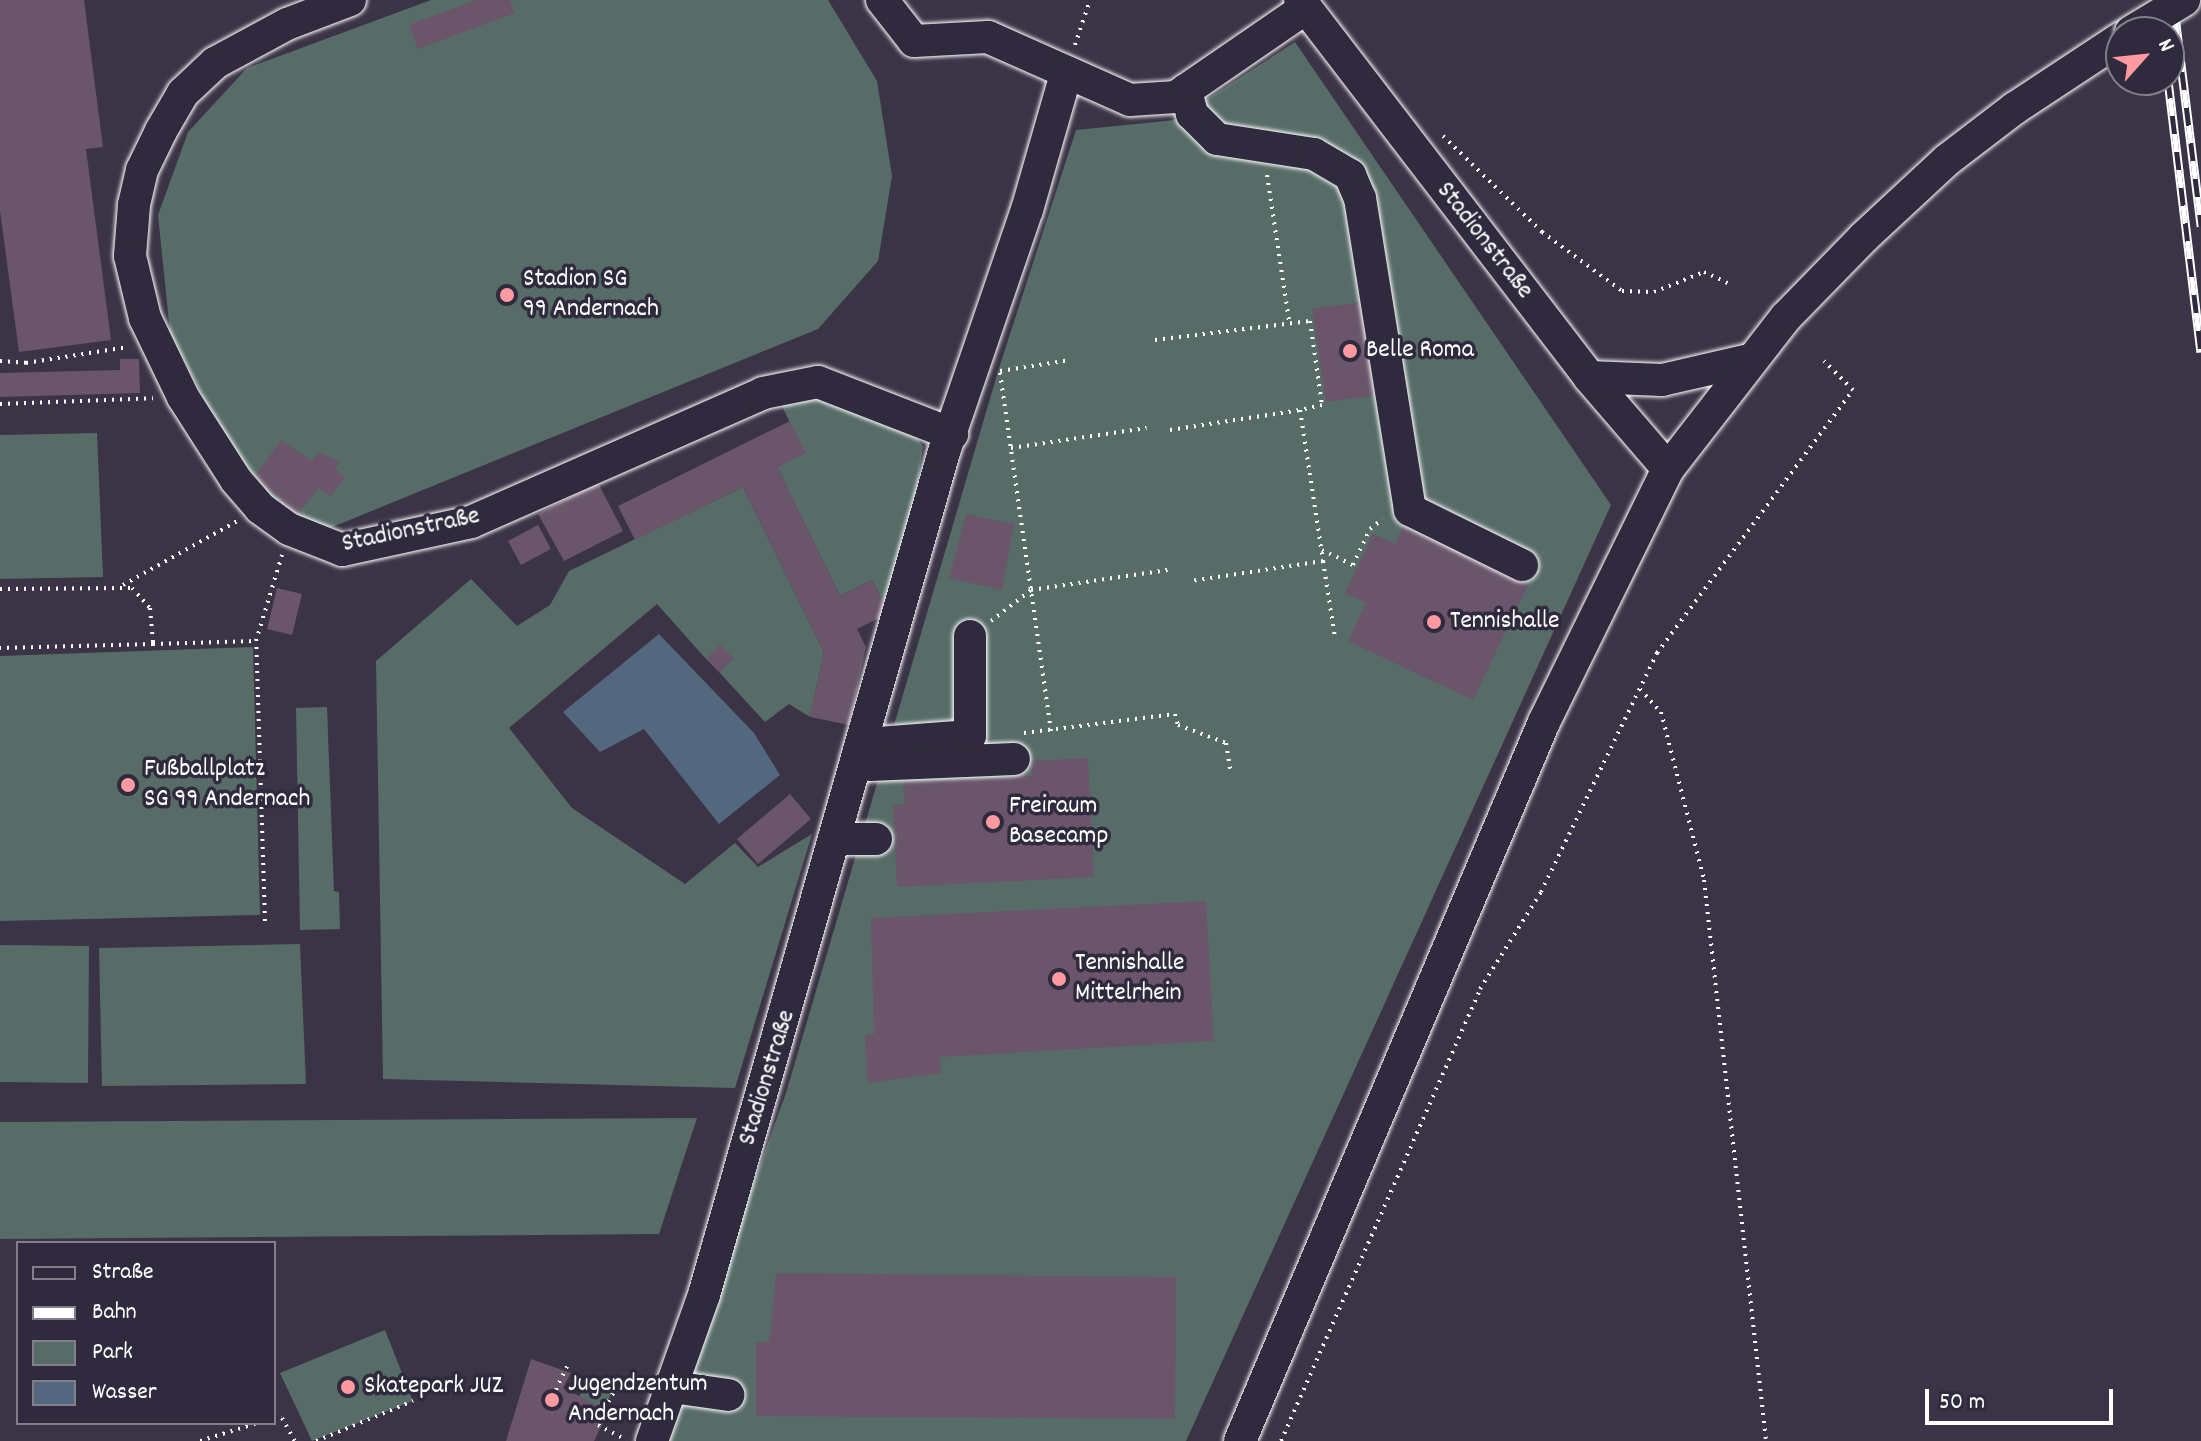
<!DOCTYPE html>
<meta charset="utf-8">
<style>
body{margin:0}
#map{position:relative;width:2201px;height:1441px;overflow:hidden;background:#3b3346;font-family:Dekko,sans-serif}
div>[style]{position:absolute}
.green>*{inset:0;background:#576c67}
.water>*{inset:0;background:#53677e}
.building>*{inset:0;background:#6a556a}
.path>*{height:4px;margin-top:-2px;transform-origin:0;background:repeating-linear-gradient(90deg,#fff 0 2px,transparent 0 8px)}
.roads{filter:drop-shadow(0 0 2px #fff) drop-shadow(0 0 2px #fff)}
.minor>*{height:32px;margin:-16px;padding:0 16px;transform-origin:16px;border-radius:16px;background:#2f2a3d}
.rail>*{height:9px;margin-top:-4.5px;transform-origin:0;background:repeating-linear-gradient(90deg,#2f2a3d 0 18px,#fff 0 36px);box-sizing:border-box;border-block:2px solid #fff}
.bridges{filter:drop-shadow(0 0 2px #fff) drop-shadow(0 0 2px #fff)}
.minor-bridge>*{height:32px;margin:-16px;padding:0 16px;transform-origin:16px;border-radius:16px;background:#2f2a3d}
.dots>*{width:22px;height:22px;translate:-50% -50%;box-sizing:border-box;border:4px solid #2f2a3d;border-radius:50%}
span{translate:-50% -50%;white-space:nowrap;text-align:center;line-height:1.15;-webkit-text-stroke:7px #2f2a3d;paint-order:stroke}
.street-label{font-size:26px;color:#fff}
.poi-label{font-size:26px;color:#fff}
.left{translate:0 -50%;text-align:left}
.legend{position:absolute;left:16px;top:1241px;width:260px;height:184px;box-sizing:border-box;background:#2f2a3d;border:2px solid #827f8b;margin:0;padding:10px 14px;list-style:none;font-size:24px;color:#fff}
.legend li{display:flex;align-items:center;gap:16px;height:40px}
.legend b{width:40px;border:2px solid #827f8b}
.north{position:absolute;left:2105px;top:16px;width:80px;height:80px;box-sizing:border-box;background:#2f2a3d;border:2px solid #827f8b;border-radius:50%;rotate:63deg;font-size:22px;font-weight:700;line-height:32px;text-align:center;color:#fff}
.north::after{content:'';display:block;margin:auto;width:28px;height:36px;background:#ff9aa2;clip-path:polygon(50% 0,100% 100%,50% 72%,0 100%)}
.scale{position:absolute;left:1925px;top:1389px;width:188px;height:36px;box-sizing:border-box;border:4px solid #fff;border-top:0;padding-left:10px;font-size:24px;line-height:28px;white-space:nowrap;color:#fff;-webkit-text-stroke:6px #2f2a3d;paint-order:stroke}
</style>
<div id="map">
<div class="green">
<i style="clip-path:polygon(431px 0,828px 0,877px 81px,892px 176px,878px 261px,818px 329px,320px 532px,296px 525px,240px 470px,170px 332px,158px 215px,188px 132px,247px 68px)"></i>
<i style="clip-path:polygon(1295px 42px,1611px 505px,1186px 1441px,661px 1441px,786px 1093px,999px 368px,1076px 130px,1175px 120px)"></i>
<i style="clip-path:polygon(820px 392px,916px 436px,923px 447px,909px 540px,889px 613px,872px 580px,840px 596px,777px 467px,805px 453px,777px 396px)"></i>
<i style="clip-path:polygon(97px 433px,103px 577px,0 579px,0 435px)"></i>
<i style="clip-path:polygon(743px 487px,824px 652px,810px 717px,789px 704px,765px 722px,719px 672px,733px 658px,706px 659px,657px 604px,509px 728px,572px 808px,685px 884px,735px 843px,758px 867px,812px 834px,735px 1088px,383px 1079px,376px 661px,471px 579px,517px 626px,550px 605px,569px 571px)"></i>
<i style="clip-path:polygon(253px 647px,260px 915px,0 921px,0 656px)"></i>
<i style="clip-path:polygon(327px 707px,334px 891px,339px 892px,340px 929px,300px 930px,296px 708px)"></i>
<i style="clip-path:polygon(300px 944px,306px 1084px,102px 1086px,99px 948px)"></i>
<i style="clip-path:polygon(0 945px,89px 946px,88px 1083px,0 1082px)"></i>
<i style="clip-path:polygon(697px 1118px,659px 1234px,0 1239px,0 1122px)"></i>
<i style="clip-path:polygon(385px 1330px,413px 1401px,312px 1441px,280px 1373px)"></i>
<i style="clip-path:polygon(587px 1380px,612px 1392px,603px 1411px,579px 1398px)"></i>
</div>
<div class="water">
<i style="clip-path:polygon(659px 634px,754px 733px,780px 775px,719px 824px,644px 729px,600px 752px,563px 712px)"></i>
</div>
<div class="building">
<i style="clip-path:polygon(0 0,84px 0,103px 147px,86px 149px,111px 340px,19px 352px,0 211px)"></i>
<i style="clip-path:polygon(476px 0,510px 0,515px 13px,418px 49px,409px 25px)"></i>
<i style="clip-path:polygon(1363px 302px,1377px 395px,1326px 402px,1312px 309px)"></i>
<i style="clip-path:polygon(120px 359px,139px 359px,140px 393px,0 397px,0 373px,120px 370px)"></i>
<i style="clip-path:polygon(790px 421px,806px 453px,777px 467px,840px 596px,872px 580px,889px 613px,857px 629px,866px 647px,849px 725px,810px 717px,824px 652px,743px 487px,635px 540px,618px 506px)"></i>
<i style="clip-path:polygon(281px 440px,312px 461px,320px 452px,340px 462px,335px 468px,345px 478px,331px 496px,319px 488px,292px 521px,276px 505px,281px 499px,253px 479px)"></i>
<i style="clip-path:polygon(598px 483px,623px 531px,564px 561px,538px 514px)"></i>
<i style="clip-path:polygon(966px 514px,1014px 524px,1002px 590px,949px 578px)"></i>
<i style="clip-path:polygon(538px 525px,551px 549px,521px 565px,508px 541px)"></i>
<i style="clip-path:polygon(1403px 526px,1528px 585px,1473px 700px,1348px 641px,1366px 603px,1345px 593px,1373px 534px,1395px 544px)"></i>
<i style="clip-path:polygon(277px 588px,302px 594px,292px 635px,267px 629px)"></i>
<i style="clip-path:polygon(720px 645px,733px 658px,719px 672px,706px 659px)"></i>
<i style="clip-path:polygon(1088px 758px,1094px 877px,897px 887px,893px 805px,905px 804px,903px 782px,1032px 776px,1031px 761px)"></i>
<i style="clip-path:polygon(790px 794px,811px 819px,758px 864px,737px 839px)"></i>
<i style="clip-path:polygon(1206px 901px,1214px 1041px,940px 1057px,941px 1073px,867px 1083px,865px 1035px,874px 1034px,871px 918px)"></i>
<i style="clip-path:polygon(776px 1273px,1176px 1277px,1175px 1419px,756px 1416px,756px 1342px,769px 1342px)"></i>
<i style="clip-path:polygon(531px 1359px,571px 1373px,563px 1388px,609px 1411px,594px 1441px,506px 1441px)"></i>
</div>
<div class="path">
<i style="left:1075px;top:45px;width:47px;rotate:-71.6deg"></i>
<i style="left:1443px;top:136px;width:138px;rotate:44.1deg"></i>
<i style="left:1542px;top:232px;width:99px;rotate:36.4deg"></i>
<i style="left:1622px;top:291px;width:32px;rotate:2deg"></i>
<i style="left:1654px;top:292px;width:54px;rotate:-21.8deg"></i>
<i style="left:1704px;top:272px;width:31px;rotate:25deg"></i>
<i style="left:1267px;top:175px;width:147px;rotate:81.4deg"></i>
<i style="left:1155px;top:340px;width:156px;rotate:-7deg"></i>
<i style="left:1310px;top:321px;width:85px;rotate:81.9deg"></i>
<i style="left:1322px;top:405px;width:23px;rotate:167deg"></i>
<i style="left:1300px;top:410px;width:153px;rotate:81.3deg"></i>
<i style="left:1323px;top:561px;width:134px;rotate:171.4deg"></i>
<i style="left:0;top:361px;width:26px;rotate:4deg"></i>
<i style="left:26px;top:363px;width:103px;rotate:-8.9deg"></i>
<i style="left:0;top:404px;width:153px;rotate:-2.2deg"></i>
<i style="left:1170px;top:430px;width:132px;rotate:-8.7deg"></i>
<i style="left:1011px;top:448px;width:137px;rotate:-8.4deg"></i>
<i style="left:1322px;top:550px;width:34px;rotate:26deg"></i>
<i style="left:1353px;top:565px;width:40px;rotate:-65deg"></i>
<i style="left:1370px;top:529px;width:16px;rotate:-38deg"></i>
<i style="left:1323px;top:561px;width:78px;rotate:81.1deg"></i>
<i style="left:123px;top:585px;width:131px;rotate:-29.3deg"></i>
<i style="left:0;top:589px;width:132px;rotate:-0.4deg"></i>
<i style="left:132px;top:588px;width:27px;rotate:48deg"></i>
<i style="left:150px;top:608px;width:36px;rotate:85deg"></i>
<i style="left:153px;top:644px;width:153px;rotate:178.5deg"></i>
<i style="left:991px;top:621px;width:51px;rotate:-37.8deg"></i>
<i style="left:1031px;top:590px;width:138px;rotate:-8.3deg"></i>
<i style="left:153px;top:644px;width:103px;rotate:-1.7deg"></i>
<i style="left:1640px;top:689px;width:31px;rotate:48deg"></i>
<i style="left:1661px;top:712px;width:173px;rotate:75.6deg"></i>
<i style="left:1704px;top:880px;width:564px;rotate:83.69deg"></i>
<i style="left:1051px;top:731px;width:364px;rotate:-98.1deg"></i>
<i style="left:1000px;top:371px;width:71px;rotate:-8.9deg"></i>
<i style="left:1024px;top:733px;width:152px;rotate:-7.2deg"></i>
<i style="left:1175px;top:714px;width:11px;rotate:75deg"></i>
<i style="left:1178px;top:725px;width:51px;rotate:20.6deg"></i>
<i style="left:1226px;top:743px;width:30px;rotate:81deg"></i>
<i style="left:265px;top:921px;width:280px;rotate:-91.8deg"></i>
<i style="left:256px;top:641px;width:90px;rotate:-73.2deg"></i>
<i style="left:556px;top:1390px;width:31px;rotate:-65deg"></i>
<i style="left:274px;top:1420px;width:8px;rotate:-14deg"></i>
<i style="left:282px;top:1418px;width:26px;rotate:61deg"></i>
<i style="left:597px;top:1423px;width:42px;rotate:-61.6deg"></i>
<i style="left:598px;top:1425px;width:32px;rotate:28deg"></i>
<i style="left:200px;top:1441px;width:60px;rotate:-17.5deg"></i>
<i style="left:316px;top:1441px;width:105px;rotate:-22.4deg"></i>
<i style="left:1281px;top:1441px;width:494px;rotate:-66.2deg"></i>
<i style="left:1480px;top:989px;width:115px;rotate:-57.8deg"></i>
<i style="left:1541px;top:892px;width:266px;rotate:-64.1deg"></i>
<i style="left:1657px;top:653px;width:328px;rotate:-53.3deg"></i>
<i style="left:1853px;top:390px;width:41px;rotate:-135deg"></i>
</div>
<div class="roads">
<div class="minor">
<i style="left:350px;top:0;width:67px;rotate:159.1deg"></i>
<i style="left:287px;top:24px;width:82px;rotate:151.6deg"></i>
<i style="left:215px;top:63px;width:44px;rotate:136.8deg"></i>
<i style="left:183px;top:93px;width:44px;rotate:120.1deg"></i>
<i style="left:161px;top:131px;width:43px;rotate:116deg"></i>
<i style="left:142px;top:170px;width:36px;rotate:103deg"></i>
<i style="left:134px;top:205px;width:51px;rotate:94.5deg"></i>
<i style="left:130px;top:256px;width:64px;rotate:76.4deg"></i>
<i style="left:145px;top:318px;width:88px;rotate:64.3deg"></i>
<i style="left:183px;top:397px;width:98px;rotate:57.4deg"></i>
<i style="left:236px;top:480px;width:37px;rotate:49deg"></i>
<i style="left:260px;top:508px;width:36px;rotate:36deg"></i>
<i style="left:289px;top:529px;width:57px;rotate:21.6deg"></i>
<i style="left:342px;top:550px;width:132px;rotate:-12.2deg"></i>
<i style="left:471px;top:522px;width:319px;rotate:-23.8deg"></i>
<i style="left:763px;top:393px;width:56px;rotate:-11.3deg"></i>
<i style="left:818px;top:382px;width:144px;rotate:21.2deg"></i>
<i style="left:882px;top:0;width:52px;rotate:52deg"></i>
<i style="left:914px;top:41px;width:74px;rotate:-3.1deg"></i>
<i style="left:988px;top:37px;width:155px;rotate:23.9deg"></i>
<i style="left:1130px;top:100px;width:46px;rotate:-3.7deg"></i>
<i style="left:1176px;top:97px;width:155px;rotate:-34.5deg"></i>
<i style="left:1300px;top:0;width:475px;rotate:52.5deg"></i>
<i style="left:1589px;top:377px;width:121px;rotate:49.3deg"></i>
<i style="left:1186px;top:90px;width:25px;rotate:76deg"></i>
<i style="left:1192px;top:114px;width:35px;rotate:45deg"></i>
<i style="left:1217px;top:139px;width:98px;rotate:8.8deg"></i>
<i style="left:1314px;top:154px;width:42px;rotate:30.3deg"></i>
<i style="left:1350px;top:175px;width:25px;rotate:67deg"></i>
<i style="left:1360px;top:198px;width:316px;rotate:80.9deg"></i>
<i style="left:1410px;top:510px;width:125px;rotate:26.2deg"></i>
<i style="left:1589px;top:377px;width:73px;rotate:2.4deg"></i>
<i style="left:1662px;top:380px;width:89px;rotate:-12.9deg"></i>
<i style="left:865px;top:744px;width:105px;rotate:-4.4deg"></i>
<i style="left:970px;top:736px;width:100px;rotate:-90deg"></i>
<i style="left:870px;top:765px;width:144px;rotate:-2.4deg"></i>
<i style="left:838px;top:839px;width:38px"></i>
<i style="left:672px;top:1387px;width:57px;rotate:8.1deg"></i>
<i style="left:652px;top:1441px;width:155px;rotate:-70.4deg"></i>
<i style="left:704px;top:1295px;width:876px;rotate:-74.11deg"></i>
<i style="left:944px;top:452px;width:256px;rotate:-71.1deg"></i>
<i style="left:1027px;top:210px;width:141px;rotate:-74deg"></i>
<i style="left:1240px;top:1441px;width:781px;rotate:-67.08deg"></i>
<i style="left:1544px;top:722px;width:282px;rotate:-63.9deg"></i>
<i style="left:1668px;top:469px;width:192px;rotate:-52.2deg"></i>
<i style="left:1786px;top:317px;width:110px;rotate:-45.7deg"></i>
<i style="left:1863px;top:238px;width:115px;rotate:-42.9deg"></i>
<i style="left:1947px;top:160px;width:86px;rotate:-37.4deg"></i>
<i style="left:2015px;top:108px;width:127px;rotate:-33.4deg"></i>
</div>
</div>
<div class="rail">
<i style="left:2158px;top:0;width:32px;rotate:83deg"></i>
<i style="left:2173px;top:0;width:228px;rotate:82.9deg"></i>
<i style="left:2168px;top:80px;width:274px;rotate:83.1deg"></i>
</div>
<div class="bridges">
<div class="minor-bridge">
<i style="left:2131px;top:32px;width:62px;rotate:-31.1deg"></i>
</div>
</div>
<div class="dots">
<i style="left:507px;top:295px;background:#ff9aa2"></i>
<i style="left:1350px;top:351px;background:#ff9aa2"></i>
<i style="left:1434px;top:622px;background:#ff9aa2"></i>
<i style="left:128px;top:785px;background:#ff9aa2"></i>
<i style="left:993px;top:822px;background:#ff9aa2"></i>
<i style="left:1059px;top:979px;background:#ff9aa2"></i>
<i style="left:348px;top:1387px;background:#ff9aa2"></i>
<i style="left:552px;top:1400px;background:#ff9aa2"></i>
</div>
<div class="street-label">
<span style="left:1484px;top:241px;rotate:52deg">Stadionstraße</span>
<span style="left:411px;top:531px;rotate:-12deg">Stadionstraße</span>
<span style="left:768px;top:1078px;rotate:-73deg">Stadionstraße</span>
</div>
<div class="poi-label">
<span class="left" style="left:523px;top:295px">Stadion SG<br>99 Andernach</span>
<span class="left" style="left:1366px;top:351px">Belle Roma</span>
<span class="left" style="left:1450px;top:622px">Tennishalle</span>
<span class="left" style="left:144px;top:785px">Fußballplatz<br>SG 99 Andernach</span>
<span class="left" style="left:1009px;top:822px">Freiraum<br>Basecamp</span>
<span class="left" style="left:1075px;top:979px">Tennishalle<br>Mittelrhein</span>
<span class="left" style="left:568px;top:1400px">Jugendzentum<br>Andernach</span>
<span class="left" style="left:364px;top:1387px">Skatepark JUZ</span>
</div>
<ul class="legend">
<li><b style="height:10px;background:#2f2a3d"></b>Straße</li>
<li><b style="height:10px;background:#fff"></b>Bahn</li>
<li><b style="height:22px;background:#576c67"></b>Park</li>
<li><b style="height:22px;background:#53677e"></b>Wasser</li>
</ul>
<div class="north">N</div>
<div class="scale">50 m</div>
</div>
